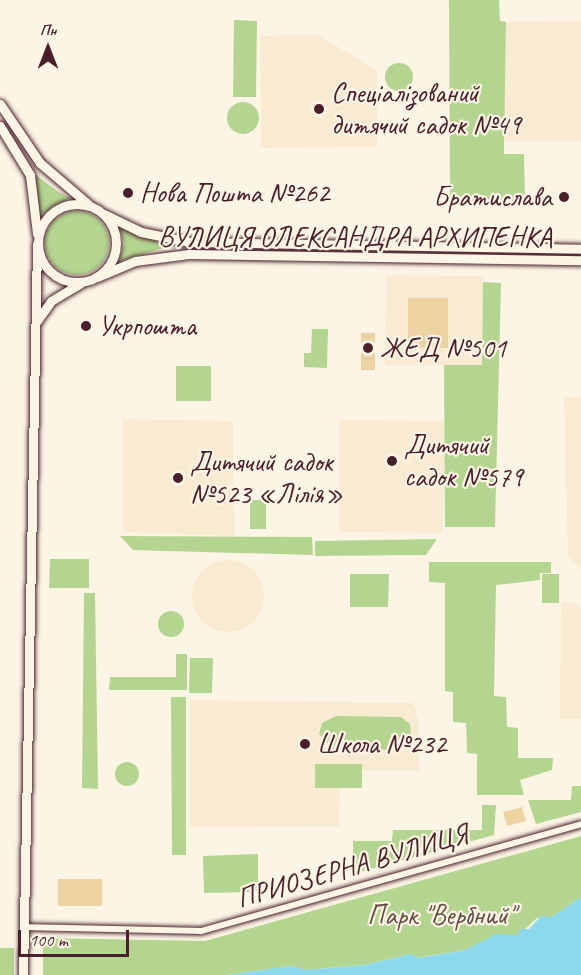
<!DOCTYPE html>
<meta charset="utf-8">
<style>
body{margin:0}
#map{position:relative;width:581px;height:975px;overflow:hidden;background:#fcf5e5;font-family:Caveat,sans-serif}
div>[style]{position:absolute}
.built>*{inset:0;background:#f8ebd1}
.round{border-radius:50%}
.green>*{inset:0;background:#b3d58f}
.water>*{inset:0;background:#8cd9eb}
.building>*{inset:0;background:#edd3a2}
.roads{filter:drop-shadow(0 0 2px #4a1f2b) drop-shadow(0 0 2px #4a1f2b)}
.minor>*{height:6px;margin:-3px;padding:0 3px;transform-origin:3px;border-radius:3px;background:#fcf5e5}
.secondary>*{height:9px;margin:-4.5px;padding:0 4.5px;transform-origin:4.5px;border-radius:4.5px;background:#fcf5e5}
.secondary>.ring{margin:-4.5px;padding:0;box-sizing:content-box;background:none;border:9px solid #fcf5e5;border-radius:50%}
.dots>*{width:16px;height:16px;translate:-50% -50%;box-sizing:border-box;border:3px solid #fcf5e5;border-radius:50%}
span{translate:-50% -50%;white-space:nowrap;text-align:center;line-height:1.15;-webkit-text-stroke:4.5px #fcf5e5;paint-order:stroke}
.poi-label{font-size:28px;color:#4a1f2b}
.left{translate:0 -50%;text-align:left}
.right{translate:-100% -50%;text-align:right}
.street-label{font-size:28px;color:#4a1f2b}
.park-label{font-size:28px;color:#644c44}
.north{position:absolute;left:18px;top:18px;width:60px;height:60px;-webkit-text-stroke:4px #fcf5e5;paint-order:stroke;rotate:0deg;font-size:16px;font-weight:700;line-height:24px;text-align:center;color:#4a1f2b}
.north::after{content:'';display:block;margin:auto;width:21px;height:27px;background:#4a1f2b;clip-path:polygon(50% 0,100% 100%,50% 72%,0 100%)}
.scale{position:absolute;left:18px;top:930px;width:111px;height:27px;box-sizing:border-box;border:3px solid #4a1f2b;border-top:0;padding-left:8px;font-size:18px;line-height:21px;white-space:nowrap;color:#4a1f2b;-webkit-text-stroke:4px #fcf5e5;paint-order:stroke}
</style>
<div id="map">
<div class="built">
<i style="clip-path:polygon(581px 21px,581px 141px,505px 141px,506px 22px)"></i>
<i style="clip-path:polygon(316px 34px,377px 70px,377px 147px,261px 148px,260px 36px)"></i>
<i style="clip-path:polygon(386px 275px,483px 276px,482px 365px,385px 365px)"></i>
<i style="clip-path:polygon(564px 397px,581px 397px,581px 570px,568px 556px)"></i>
<i style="clip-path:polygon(123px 419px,233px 421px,234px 536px,123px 532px)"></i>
<i style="clip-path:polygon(339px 420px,445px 421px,443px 533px,339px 532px)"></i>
<i class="round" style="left:192px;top:560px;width:72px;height:72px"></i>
<i style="clip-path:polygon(561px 602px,573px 602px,581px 609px,581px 719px,560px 719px)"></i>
<i style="clip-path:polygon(190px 700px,413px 703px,418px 718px,419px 770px,362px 770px,362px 788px,340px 788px,339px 826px,190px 827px)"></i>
</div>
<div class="green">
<i style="clip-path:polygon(449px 0,499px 0,500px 21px,506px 22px,504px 154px,524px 154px,525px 204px,450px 202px)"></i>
<i style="clip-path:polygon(234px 20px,257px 21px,256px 97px,233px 97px)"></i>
<i class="round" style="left:385px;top:63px;width:28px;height:28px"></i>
<i class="round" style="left:227px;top:102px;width:32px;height:32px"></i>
<i style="clip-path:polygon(32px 172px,57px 191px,70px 198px,40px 215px)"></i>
<i class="round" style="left:45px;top:211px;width:64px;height:64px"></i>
<i style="clip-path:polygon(120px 227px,135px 234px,170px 246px,119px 261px,124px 243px)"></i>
<i style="clip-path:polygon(483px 282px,501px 283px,495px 527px,445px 527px,444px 365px,482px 365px)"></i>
<i style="clip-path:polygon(312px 329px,328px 329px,327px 368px,304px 367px,304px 353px,311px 353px)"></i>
<i style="clip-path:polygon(176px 366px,211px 366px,211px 401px,176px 401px)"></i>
<i style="clip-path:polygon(250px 500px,266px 500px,266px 529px,250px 529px)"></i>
<i style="clip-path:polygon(120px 536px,312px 537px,313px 555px,133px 550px)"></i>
<i style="clip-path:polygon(437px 539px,426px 555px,315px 556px,315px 541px)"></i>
<i style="clip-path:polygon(50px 559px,89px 559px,89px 588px,49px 588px)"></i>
<i style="clip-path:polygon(429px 562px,551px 562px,551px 573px,540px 573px,540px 580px,496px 585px,494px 696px,506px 697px,507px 727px,518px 728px,518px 758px,553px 758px,552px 770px,520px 780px,524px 795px,477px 795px,477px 754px,467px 753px,466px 723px,453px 722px,453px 692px,445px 691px,445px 583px,429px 582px)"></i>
<i style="clip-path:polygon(350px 574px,389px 574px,388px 607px,350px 607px)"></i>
<i style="clip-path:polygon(542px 574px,559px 574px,559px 603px,542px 603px)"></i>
<i style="clip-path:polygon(84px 593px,95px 593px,98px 789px,82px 788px)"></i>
<i class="round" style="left:158px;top:611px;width:26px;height:26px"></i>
<i style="clip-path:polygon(176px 654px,187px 654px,187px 690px,109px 690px,110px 677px,176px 677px)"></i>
<i style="clip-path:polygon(190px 658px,213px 658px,212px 693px,189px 693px)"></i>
<i style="clip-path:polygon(171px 697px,186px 697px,186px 855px,172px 855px)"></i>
<i style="clip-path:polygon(336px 716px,401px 717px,410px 724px,411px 740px,398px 750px,333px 749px,319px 734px,322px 723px)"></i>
<i class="round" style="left:115px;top:762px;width:24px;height:24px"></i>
<i style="clip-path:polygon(315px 764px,362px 764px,362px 788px,315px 788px)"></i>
<i style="clip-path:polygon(572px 786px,581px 786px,581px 812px,536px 824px,528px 800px,571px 800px)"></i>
<i style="clip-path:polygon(482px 805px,496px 805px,494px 835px,353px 874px,353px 841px,392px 841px,393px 830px,482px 830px)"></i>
<i style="clip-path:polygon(581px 836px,581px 897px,552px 917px,537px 918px,519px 935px,487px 939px,465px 950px,417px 958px,411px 954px,364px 965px,306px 970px,290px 966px,227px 975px,43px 975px,43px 938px,205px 941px)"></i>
<i style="clip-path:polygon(258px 854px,258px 892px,204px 893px,203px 856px)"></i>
<i style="clip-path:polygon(0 948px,14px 948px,14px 975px,0 975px)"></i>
</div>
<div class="water">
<i style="clip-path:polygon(581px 897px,581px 975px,227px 975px,290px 966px,306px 970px,364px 965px,411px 954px,418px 958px,465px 950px,496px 934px,519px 935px,519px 929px,529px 929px,541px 916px,552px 917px)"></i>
</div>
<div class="building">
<i style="clip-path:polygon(408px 298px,448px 298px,448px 348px,408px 348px)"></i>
<i style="clip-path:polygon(361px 333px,375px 333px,375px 370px,361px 370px)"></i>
<i style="clip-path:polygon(522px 807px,526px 821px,507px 826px,503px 812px)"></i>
<i style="clip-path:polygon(58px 879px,102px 879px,102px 906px,58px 906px)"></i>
</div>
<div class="roads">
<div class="minor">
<i style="left:24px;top:927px;width:177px;rotate:1.3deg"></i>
<i style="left:201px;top:931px;width:395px;rotate:-15.7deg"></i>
</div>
<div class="secondary">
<i style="left:0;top:104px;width:71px;rotate:55.9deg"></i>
<i style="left:40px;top:163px;width:63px;rotate:40.5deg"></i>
<i style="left:0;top:126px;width:57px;rotate:58.5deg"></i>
<i style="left:30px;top:175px;width:59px;rotate:83.2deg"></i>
<i class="ring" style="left:38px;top:204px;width:69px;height:69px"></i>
<i style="left:104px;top:214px;width:41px;rotate:25.9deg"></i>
<i style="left:141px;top:232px;width:50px;rotate:11.5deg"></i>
<i style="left:190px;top:242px;width:391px;rotate:1deg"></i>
<i style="left:97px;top:277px;width:41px;rotate:-22.8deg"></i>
<i style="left:135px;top:261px;width:54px;rotate:-7.4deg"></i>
<i style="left:189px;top:254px;width:392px;rotate:0.9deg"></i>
<i style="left:36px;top:322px;width:26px;rotate:-54deg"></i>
<i style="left:51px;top:301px;width:35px;rotate:-31deg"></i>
<i style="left:23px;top:975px;width:731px;rotate:-88.9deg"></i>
</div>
</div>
<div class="dots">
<i style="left:319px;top:109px;background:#4a1f2b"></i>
<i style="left:128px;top:193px;background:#4a1f2b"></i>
<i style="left:564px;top:197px;background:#4a1f2b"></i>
<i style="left:86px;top:326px;background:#4a1f2b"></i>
<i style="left:368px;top:348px;background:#4a1f2b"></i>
<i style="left:392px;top:461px;background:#4a1f2b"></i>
<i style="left:178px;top:478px;background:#4a1f2b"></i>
<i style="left:305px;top:744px;background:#4a1f2b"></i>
</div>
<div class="poi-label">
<span class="left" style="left:331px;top:109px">Спеціалізований<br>дитячий садок №49</span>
<span class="left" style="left:140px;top:193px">Нова Пошта №262</span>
<span class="right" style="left:552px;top:197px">Братислава</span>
<span class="left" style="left:98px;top:326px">Укрпошта</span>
<span class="left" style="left:380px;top:348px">ЖЕД №501</span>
<span class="left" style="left:404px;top:461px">Дитячий<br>садок №579</span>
<span class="left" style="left:190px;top:478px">Дитячий садок<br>№523 «Лілія»</span>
<span class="left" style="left:317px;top:744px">Школа №232</span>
</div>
<div class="street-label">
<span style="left:355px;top:237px">ВУЛИЦЯ ОЛЕКСАНДРА АРХИПЕНКА</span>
<span style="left:352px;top:866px;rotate:-16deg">ПРИОЗЕРНА ВУЛИЦЯ</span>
</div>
<div class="park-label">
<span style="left:441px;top:915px">Парк "Вербний"</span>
</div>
<div class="north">Пн</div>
<div class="scale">100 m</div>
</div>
